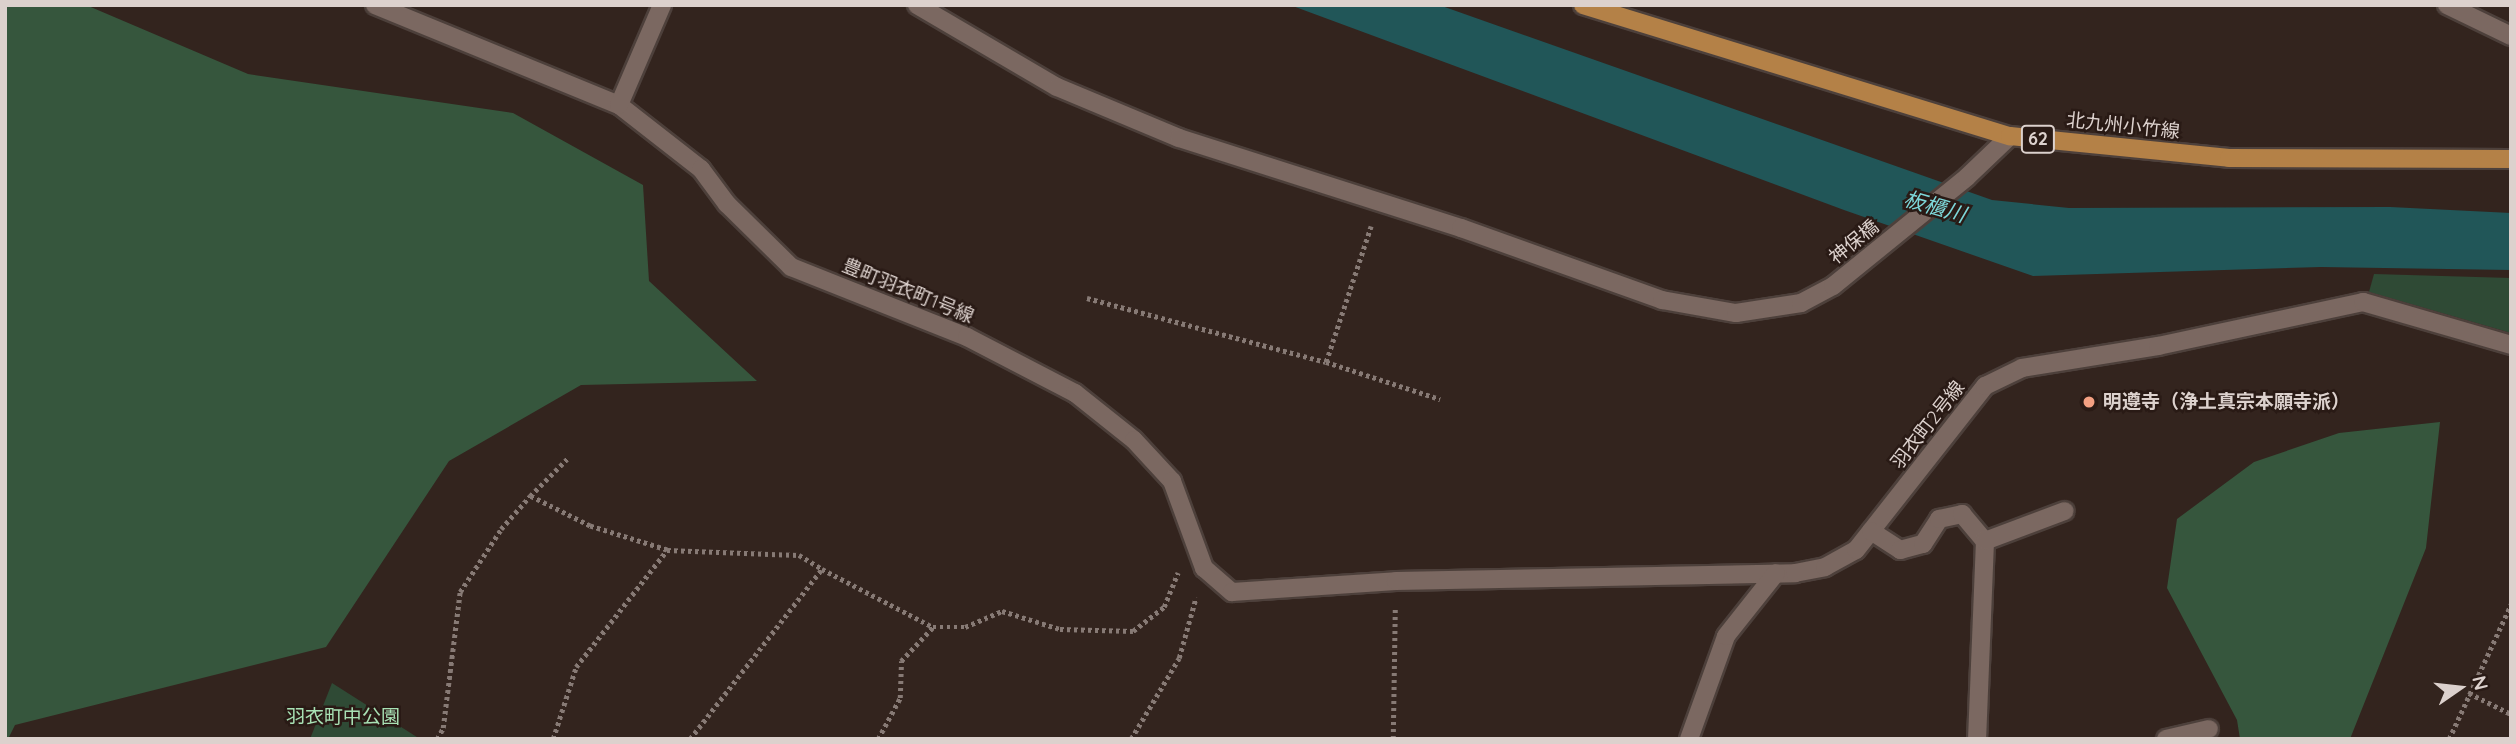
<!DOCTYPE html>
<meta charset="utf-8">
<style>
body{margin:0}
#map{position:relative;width:2516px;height:744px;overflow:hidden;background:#33241e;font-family:Quicksand,"Noto Sans JP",sans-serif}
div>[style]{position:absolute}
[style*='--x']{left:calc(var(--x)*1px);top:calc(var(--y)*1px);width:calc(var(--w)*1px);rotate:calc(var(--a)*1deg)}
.green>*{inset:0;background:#2f4a35}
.forest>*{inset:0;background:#36563d}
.water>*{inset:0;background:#215658}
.path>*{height:4.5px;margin-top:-2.25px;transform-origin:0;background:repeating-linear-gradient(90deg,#877a75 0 3.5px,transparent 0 7px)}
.roads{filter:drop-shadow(2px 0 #4d403b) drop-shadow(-2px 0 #4d403b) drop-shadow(0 2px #4d403b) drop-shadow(0 -2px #4d403b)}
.minor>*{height:18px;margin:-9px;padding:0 9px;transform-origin:9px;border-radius:9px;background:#7b6861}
.primary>*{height:18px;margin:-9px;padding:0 9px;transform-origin:9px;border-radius:9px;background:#b48147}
.dots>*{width:19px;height:19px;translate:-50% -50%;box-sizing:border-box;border:4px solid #291a15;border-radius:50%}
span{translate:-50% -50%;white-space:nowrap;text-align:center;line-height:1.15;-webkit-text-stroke:5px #291a15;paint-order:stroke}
.shield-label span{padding:2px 5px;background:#291a15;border:2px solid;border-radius:5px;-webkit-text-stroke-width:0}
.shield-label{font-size:18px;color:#dcd1cd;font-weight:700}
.street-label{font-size:19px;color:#dcd1cd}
.poi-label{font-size:19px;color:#dcd1cd;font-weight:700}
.left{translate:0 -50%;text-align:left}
.park-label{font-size:19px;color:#a8e1b4}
.water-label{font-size:21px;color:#7dd7d9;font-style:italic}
.frame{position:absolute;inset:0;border:7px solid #dcd1cd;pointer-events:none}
.north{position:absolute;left:2425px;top:653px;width:70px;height:70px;-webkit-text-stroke:5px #291a15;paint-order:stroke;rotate:76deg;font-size:19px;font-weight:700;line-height:28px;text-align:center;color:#dcd1cd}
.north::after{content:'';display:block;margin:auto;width:24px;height:32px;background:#dcd1cd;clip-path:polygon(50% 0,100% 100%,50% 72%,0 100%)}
</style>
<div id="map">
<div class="green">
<i style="clip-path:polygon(2374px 274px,2511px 278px,2511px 333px,2369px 292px)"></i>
<i style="clip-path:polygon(332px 683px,420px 739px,310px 739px)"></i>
</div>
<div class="forest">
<i style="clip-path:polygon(5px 5px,86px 5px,248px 74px,513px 113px,643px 185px,649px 281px,757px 381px,581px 385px,449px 461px,326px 647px,15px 725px,8px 739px,5px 739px)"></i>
<i style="clip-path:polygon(2440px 422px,2426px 548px,2350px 739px,2240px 739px,2237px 720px,2167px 588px,2177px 519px,2254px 462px,2339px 433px)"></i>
</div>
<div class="water">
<i style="clip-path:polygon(1290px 5px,1439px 5px,1992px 200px,2069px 208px,2390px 207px,2511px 213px,2511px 270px,2321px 267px,2033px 276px,1844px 210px)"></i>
</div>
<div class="path">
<i style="--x:1087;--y:298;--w:247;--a:15"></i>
<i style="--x:1326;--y:362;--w:120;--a:18"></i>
<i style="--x:1326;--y:362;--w:143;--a:-71.7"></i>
<i style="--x:667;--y:550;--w:132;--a:2.2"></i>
<i style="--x:799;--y:555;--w:27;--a:31"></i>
<i style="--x:2469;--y:693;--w:47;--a:26.6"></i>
<i style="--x:437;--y:739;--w:13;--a:-61"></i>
<i style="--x:443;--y:728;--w:137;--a:-82.9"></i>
<i style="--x:460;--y:592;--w:75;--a:-56.9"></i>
<i style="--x:501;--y:529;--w:44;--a:-48.7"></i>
<i style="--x:553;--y:739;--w:76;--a:-72.3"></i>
<i style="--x:576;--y:667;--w:148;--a:-52.1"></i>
<i style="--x:667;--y:550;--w:81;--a:-162.7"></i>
<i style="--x:590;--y:526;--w:67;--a:-153.4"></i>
<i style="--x:530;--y:496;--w:55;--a:-45"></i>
<i style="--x:690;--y:739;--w:215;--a:-52.2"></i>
<i style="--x:822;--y:569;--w:125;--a:27.6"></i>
<i style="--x:878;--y:739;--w:47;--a:-61.8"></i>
<i style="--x:900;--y:698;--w:37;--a:-88"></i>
<i style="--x:901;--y:661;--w:47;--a:-46.7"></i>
<i style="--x:933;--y:627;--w:32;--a:0"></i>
<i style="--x:965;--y:627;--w:40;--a:-23.4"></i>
<i style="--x:1002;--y:611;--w:61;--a:17.2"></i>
<i style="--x:1060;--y:629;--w:73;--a:1.6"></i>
<i style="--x:1133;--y:631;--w:39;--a:-38"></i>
<i style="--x:1164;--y:607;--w:37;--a:-68"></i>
<i style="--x:1131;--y:739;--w:94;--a:-59.3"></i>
<i style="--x:1179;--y:658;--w:63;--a:-74.4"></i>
<i style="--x:1393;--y:739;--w:133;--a:-89.1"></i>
<i style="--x:2449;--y:739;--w:149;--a:-65.3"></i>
</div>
<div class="roads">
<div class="minor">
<i style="--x:375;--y:5;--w:264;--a:22.3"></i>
<i style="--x:619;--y:105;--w:104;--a:38"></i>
<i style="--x:701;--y:169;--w:44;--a:53.4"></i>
<i style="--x:727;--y:204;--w:90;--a:44.5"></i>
<i style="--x:791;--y:267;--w:189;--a:21.7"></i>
<i style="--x:967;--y:337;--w:122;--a:27.4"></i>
<i style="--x:1075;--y:393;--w:75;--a:38.5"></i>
<i style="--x:1134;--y:440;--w:56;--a:47.2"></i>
<i style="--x:1172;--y:481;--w:93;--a:69.8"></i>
<i style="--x:1204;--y:568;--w:37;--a:41"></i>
<i style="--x:1232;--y:592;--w:164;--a:-3.8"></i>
<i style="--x:1396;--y:581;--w:399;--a:-1.1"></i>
<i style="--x:1795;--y:573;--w:31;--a:-11"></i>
<i style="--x:1825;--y:567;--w:35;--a:-29"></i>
<i style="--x:1856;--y:550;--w:209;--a:-51.8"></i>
<i style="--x:1985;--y:386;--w:41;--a:-25.9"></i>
<i style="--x:2022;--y:368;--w:138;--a:-9.2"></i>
<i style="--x:2158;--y:346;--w:210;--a:-12.1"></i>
<i style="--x:2363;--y:302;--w:154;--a:16.2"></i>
<i style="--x:917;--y:5;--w:162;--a:30.4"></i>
<i style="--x:1057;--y:87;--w:132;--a:22.7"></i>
<i style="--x:1179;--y:138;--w:296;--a:17.7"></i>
<i style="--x:1461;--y:228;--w:214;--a:19.7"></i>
<i style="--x:1662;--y:300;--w:75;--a:10"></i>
<i style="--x:1736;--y:313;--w:66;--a:-8.7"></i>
<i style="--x:1801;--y:303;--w:36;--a:-28"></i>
<i style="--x:1833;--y:286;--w:173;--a:-39.1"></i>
<i style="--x:1967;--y:177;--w:59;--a:-43.6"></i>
<i style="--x:2447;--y:5;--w:71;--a:25.8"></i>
<i style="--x:619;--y:105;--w:109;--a:-66.7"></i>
<i style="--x:1871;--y:531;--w:35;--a:33"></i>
<i style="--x:1900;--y:550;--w:24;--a:-15"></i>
<i style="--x:1923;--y:544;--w:30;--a:-57"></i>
<i style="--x:1939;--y:519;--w:24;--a:-12"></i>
<i style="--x:1962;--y:514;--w:35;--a:50"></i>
<i style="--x:1985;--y:541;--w:198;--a:92.3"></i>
<i style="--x:1985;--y:541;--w:85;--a:-20.6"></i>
<i style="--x:1689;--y:739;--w:109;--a:-70.2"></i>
<i style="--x:1726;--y:636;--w:80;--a:-51.6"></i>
<i style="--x:2166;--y:739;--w:44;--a:-13.1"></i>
</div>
<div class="primary">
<i style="--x:1583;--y:5;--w:447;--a:17.1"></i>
<i style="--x:2010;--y:136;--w:220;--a:5.7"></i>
<i style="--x:2229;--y:158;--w:282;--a:0.2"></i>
</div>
</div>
<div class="dots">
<i style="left:2089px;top:402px;background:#f3a082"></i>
</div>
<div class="shield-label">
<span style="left:2038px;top:139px">62</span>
</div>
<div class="street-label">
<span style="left:2123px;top:126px;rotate:6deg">北九州小竹線</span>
<span style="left:1854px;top:242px;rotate:-39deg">神保橋</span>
<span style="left:908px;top:291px;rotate:22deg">豊町羽衣町1号線</span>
<span style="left:1928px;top:425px;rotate:-52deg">羽衣町2号線</span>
</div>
<div class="poi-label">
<span class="left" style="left:2103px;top:402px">明遵寺（浄土真宗本願寺派）</span>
</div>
<div class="park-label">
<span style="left:343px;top:717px">羽衣町中公園</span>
</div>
<div class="water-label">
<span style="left:1935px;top:206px;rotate:16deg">板櫃川</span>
</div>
<div class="frame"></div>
<div class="north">N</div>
</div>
